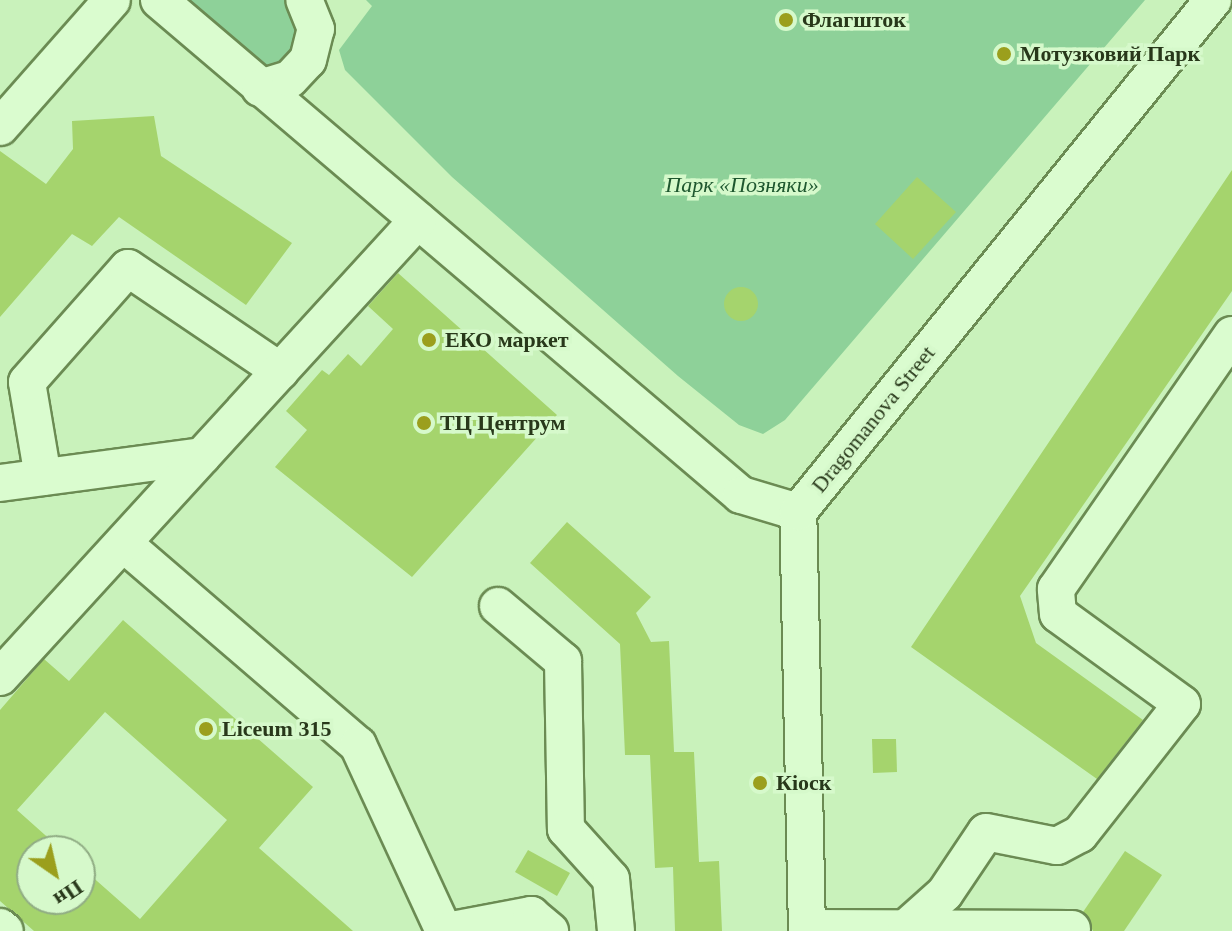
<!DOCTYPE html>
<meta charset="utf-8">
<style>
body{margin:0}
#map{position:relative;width:1232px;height:931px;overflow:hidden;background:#c9f2bb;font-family:"Times New Roman",serif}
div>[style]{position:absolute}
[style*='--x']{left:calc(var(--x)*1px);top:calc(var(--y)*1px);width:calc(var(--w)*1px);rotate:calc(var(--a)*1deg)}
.green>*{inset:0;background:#8ed199}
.building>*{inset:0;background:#a5d46d}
.round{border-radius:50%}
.roads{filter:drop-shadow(2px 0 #6b8b53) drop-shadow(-2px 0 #6b8b53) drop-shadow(0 2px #6b8b53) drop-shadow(0 -2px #6b8b53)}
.minor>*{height:36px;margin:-18px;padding:0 18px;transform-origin:18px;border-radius:18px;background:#dafccf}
.dots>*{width:22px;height:22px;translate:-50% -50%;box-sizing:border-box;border:4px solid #d6f9cb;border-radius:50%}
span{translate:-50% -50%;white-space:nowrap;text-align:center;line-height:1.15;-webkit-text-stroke:7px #d6f9cb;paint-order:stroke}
.poi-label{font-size:22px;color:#28381a;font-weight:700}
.left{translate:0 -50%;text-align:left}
.park-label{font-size:22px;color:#1e572f;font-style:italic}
.street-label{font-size:22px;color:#28381a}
.north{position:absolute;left:16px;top:835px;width:80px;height:80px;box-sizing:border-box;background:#d6f9cb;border:2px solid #90ac84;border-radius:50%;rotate:146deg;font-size:22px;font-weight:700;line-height:32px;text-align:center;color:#28381a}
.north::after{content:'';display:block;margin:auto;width:28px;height:36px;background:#9b9f1d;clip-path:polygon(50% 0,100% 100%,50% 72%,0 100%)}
</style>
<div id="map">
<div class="green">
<i style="clip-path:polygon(173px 0,284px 0,301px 24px,297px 61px,265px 75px)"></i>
<i style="clip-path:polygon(366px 0,1145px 0,785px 420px,763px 434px,739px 425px,678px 376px,452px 177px,345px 70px,339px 50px,372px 6px)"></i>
</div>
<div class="building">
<i style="clip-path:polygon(154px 116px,161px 156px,292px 243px,246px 305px,119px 217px,92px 246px,72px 234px,0 317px,0 151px,46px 184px,73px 149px,72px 121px)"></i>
<i style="clip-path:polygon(1232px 170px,1232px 291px,1020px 596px,1036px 643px,1143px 720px,1097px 779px,911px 647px)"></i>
<i style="clip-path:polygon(917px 177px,956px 212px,913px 259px,875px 224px)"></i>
<i style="clip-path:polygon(398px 273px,557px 415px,412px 577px,275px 467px,307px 430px,286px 411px,322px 370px,329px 375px,348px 354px,361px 366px,393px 329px,368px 306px)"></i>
<i class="round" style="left:724px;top:287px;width:34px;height:34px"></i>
<i style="clip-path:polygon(567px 522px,651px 597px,636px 613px,651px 642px,669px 641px,674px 752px,694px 752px,699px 862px,719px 861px,722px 931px,675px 931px,673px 867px,655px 868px,650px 755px,625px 755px,620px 644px,530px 563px)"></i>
<i style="clip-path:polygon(evenodd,123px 620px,313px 787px,259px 848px,353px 931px,34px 931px,0 901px,0 710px,44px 659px,69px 681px,123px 620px,105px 712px,227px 820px,140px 919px,80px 866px,80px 899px,32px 899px,32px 851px,63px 851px,17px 810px,105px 712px)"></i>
<i style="clip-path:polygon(872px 739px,896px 739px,897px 772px,873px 773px)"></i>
<i style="clip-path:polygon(528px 850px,570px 873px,557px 896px,515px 872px)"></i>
<i style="clip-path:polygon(1125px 851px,1162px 875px,1124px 931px,1093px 931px,1083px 912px)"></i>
</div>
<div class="roads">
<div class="minor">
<i style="--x:159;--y:0;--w:764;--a:40.38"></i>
<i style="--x:741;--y:495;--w:59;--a:16.6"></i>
<i style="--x:260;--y:88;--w:31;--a:-17"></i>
<i style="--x:290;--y:79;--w:26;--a:-47"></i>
<i style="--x:308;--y:60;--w:32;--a:-76"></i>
<i style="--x:316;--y:29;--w:31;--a:-112"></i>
<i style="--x:0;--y:127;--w:169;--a:-48.6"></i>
<i style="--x:43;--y:477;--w:96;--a:-99.6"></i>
<i style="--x:27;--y:382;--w:152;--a:-48.5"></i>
<i style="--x:128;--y:268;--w:184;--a:34.1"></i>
<i style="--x:0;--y:483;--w:204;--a:-7.6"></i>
<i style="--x:123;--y:543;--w:310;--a:40.7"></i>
<i style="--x:358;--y:745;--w:205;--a:65.2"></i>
<i style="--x:498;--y:606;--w:85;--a:40.2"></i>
<i style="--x:563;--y:661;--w:168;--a:89"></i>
<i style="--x:566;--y:829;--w:67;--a:48"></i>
<i style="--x:611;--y:879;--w:52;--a:84.5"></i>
<i style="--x:0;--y:677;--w:619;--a:-47.55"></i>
<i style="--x:0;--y:927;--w:6;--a:39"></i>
<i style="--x:807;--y:928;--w:265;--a:0.2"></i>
<i style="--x:906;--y:928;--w:52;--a:-41.9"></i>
<i style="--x:945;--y:893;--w:73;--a:-56.1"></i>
<i style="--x:986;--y:832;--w:72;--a:11.2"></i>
<i style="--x:1057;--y:846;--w:26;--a:-28"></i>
<i style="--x:1080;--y:834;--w:165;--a:-51.9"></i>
<i style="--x:1182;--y:704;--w:153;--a:-144"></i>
<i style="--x:1058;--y:614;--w:25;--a:-95"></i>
<i style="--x:1056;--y:589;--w:309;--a:-55.3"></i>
<i style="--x:447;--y:931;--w:86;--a:-10.8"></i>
<i style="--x:531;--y:915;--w:25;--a:40"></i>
<i style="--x:807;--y:931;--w:419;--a:-91.2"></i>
<i style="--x:798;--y:512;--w:659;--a:-50.97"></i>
</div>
</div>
<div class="dots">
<i style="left:786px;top:20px;background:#9b9f1d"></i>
<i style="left:1004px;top:54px;background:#9b9f1d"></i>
<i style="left:429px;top:340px;background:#9b9f1d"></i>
<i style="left:424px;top:423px;background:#9b9f1d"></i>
<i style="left:206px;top:729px;background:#9b9f1d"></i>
<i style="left:760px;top:783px;background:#9b9f1d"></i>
</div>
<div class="poi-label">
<span class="left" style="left:802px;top:20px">Флагшток</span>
<span class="left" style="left:1020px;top:54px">Мотузковий Парк</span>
<span class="left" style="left:445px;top:340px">ЕКО маркет</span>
<span class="left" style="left:440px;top:423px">ТЦ Центрум</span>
<span class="left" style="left:222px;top:729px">Liceum 315</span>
<span class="left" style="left:776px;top:783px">Кіоск</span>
</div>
<div class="park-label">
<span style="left:742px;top:185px">Парк «Позняки»</span>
</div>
<div class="street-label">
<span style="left:873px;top:419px;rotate:-51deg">Dragomanova Street</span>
</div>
<div class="north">Пн</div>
</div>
